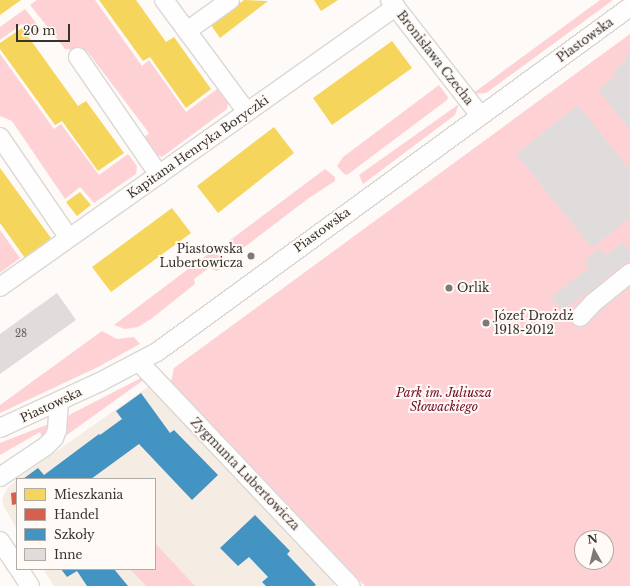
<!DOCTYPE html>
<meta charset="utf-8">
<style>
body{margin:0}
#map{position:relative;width:630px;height:586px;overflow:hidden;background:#fdfaf8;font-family:"Libre Baskerville",serif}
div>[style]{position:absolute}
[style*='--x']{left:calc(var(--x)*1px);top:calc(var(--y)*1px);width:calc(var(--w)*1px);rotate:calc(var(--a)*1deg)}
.built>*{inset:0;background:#f5ece4}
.green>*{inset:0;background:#fed2d5}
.homes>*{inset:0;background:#f6d55c}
.shops>*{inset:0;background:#d6604d}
.schools>*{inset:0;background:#4393c3}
.building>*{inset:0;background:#e0dcdb}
.roads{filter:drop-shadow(1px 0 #dad7d4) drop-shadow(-1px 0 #dad7d4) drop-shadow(0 1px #dad7d4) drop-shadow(0 -1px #dad7d4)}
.minor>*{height:18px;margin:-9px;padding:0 9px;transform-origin:9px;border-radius:9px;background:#fffefe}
.dots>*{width:11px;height:11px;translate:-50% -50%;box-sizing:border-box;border:2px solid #fffaf6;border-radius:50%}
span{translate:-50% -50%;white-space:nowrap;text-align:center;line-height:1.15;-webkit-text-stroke:4px #fffaf6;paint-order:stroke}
.number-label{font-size:10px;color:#615e5b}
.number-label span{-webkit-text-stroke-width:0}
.street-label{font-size:12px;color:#373430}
.poi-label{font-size:12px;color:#373430}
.right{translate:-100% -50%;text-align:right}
.left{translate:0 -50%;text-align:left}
.park-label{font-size:12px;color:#730b27;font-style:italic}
.legend{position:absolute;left:16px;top:478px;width:140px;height:92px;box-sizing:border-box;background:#fffaf6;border:1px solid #afaba7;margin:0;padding:5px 7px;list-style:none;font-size:12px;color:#373430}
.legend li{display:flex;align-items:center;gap:8px;height:20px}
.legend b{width:20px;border:1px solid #afaba7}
.north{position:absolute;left:574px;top:530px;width:40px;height:40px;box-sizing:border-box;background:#fffaf6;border:1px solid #afaba7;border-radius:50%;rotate:352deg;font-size:11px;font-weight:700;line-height:16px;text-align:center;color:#373430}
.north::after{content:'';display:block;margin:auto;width:14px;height:18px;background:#7c7976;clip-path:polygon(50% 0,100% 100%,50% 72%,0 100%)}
.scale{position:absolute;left:16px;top:24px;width:54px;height:18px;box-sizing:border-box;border:2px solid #373430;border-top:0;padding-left:5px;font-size:12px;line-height:14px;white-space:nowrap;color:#373430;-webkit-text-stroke:3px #fffaf6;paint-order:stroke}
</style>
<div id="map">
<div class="built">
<i style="clip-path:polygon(152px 384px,336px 583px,333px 586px,54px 586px,43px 569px,155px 569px,155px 479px,17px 479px,17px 529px,4px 507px,2px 499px,7px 489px,17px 479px)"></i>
</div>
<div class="green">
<i style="clip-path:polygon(37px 0,95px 0,142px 66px,149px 60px,186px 112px,217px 89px,228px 103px,227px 109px,162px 157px,155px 154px,143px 139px,149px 133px,87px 51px,65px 49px,30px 5px)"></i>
<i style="clip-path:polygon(600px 0,613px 0,486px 93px,472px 94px)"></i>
<i style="clip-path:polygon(25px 9px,41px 29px,32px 37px,22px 24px,0 40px,0 27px)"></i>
<i style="clip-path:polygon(evenodd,630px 34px,630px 586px,365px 586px,171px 382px,174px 368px,630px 34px,582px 538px,606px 538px,606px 562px,582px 562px,582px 538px)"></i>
<i style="clip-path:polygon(0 54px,54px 129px,61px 124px,99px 175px,128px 154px,137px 166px,136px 174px,94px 203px,80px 187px,65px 199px,12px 121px,0 116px)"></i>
<i style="clip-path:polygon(439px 85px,448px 97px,447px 100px,347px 175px,344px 174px,337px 166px,343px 157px)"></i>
<i style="clip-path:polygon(459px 104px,455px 115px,363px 184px,359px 175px)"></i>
<i style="clip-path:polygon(325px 169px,335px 177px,335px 181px,309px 198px,238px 252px,234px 251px,229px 241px)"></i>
<i style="clip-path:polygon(0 230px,20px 258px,0 273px)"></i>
<i style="clip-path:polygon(216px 248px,224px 258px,225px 264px,223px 267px,217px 271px,209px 268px,194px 279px,195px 284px,151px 319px,138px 327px,125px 329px,114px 325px)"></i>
<i style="clip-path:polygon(102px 331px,117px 339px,134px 337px,140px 344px,98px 367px,0 413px,0 405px)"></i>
<i style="clip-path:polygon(141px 378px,145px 379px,57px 442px,66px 418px,69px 415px)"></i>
<i style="clip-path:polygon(46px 425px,51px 425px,44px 444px,40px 432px,0 455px,0 443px)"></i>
<i style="clip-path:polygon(156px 544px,195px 586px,146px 586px,130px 569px,155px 569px)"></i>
</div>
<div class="homes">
<i style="clip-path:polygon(0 0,21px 0,0 15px)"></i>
<i style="clip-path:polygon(99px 0,136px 0,166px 42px,174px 37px,211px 89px,186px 108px,150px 57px,143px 61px)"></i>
<i style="clip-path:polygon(244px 0,268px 1px,220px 38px,211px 25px)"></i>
<i style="clip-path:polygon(314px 0,338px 0,321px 11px)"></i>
<i style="clip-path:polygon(22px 28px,78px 106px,86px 101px,124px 153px,98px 171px,62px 121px,55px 125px,0 49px,0 43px)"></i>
<i style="clip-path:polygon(392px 41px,412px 68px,332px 125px,313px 98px)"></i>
<i style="clip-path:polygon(274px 127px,294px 153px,218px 213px,197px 186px)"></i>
<i style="clip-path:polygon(0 168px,51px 238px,25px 258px,0 223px)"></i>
<i style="clip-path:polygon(80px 192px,91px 205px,77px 216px,66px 202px)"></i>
<i style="clip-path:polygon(172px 208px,191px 233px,111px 292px,92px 267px)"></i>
</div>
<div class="shops">
<i style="clip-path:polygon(17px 492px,17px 504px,12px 505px,11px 493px)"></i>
</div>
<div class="schools">
<i style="clip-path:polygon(141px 393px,170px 433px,174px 430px,218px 475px,192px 500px,139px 444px,91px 479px,23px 479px,38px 468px,44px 475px,99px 434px,100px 435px,122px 419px,116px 411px)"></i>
<i style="clip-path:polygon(255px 515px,290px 551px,287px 554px,316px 585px,314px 586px,266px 586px,262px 582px,268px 577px,249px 557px,238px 566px,220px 548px)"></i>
<i style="clip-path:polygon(61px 569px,114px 569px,128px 586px,87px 586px,77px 571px,67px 577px)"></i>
</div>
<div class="building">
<i style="clip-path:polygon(630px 52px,630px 130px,598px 90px,616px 75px,613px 71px,628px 59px,625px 56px)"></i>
<i style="clip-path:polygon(578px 105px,630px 170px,630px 218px,592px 248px,516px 154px)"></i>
<i style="clip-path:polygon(623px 242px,630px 252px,630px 259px,601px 281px,603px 284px,590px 295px,588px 292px,562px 311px,551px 297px,589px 268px,584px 261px,600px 248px,606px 255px)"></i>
<i style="clip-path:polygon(57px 293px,76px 320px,0 374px,0 334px)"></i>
</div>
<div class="roads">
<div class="minor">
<i style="--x:164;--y:0;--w:139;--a:53.5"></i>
<i style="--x:390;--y:0;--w:146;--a:52"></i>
<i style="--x:187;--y:31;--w:53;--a:-35.8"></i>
<i style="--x:78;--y:57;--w:143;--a:55.5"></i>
<i style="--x:0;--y:137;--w:122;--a:55.7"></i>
<i style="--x:0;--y:287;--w:485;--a:-35.3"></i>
<i style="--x:580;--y:317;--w:19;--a:-47"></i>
<i style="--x:593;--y:303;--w:48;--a:-39"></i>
<i style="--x:139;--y:362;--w:308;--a:46.6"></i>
<i style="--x:0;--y:428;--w:110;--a:-24.7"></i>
<i style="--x:100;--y:382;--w:64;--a:-27.8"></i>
<i style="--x:157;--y:352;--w:585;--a:-36.11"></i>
<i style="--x:0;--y:477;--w:55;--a:-34"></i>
<i style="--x:46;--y:446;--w:11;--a:-45"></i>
<i style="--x:54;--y:438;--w:9;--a:-69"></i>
<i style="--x:57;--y:430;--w:28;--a:-86"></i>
<i style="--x:0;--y:541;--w:30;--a:56"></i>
<i style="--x:19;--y:569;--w:20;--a:57"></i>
</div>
</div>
<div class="dots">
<i style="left:251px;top:256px;background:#7c7976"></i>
<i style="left:449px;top:288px;background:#7c7976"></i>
<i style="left:486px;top:323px;background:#7c7976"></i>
</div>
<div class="number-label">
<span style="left:21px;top:334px">28</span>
</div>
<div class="street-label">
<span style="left:585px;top:40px;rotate:-36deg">Piastowska</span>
<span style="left:435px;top:58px;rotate:52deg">Bronisława Czecha</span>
<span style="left:198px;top:147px;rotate:-35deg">Kapitana Henryka Boryczki</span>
<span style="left:322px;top:230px;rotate:-36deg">Piastowska</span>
<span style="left:51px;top:405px;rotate:-25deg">Piastowska</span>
<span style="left:245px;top:474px;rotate:46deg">Zygmunta Lubertowicza</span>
</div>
<div class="poi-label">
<span class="right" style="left:243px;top:256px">Piastowska<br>Lubertowicza</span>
<span class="left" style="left:457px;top:288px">Orlik</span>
<span class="left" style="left:494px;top:323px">Józef Drożdż<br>1918-2012</span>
</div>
<div class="park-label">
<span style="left:444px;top:400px">Park im. Juliusza<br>Słowackiego</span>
</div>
<ul class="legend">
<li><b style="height:11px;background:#f6d55c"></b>Mieszkania</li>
<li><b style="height:11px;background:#d6604d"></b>Handel</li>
<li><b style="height:11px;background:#4393c3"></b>Szkoły</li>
<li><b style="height:11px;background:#e0dcdb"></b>Inne</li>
</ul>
<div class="north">N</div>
<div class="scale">20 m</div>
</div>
